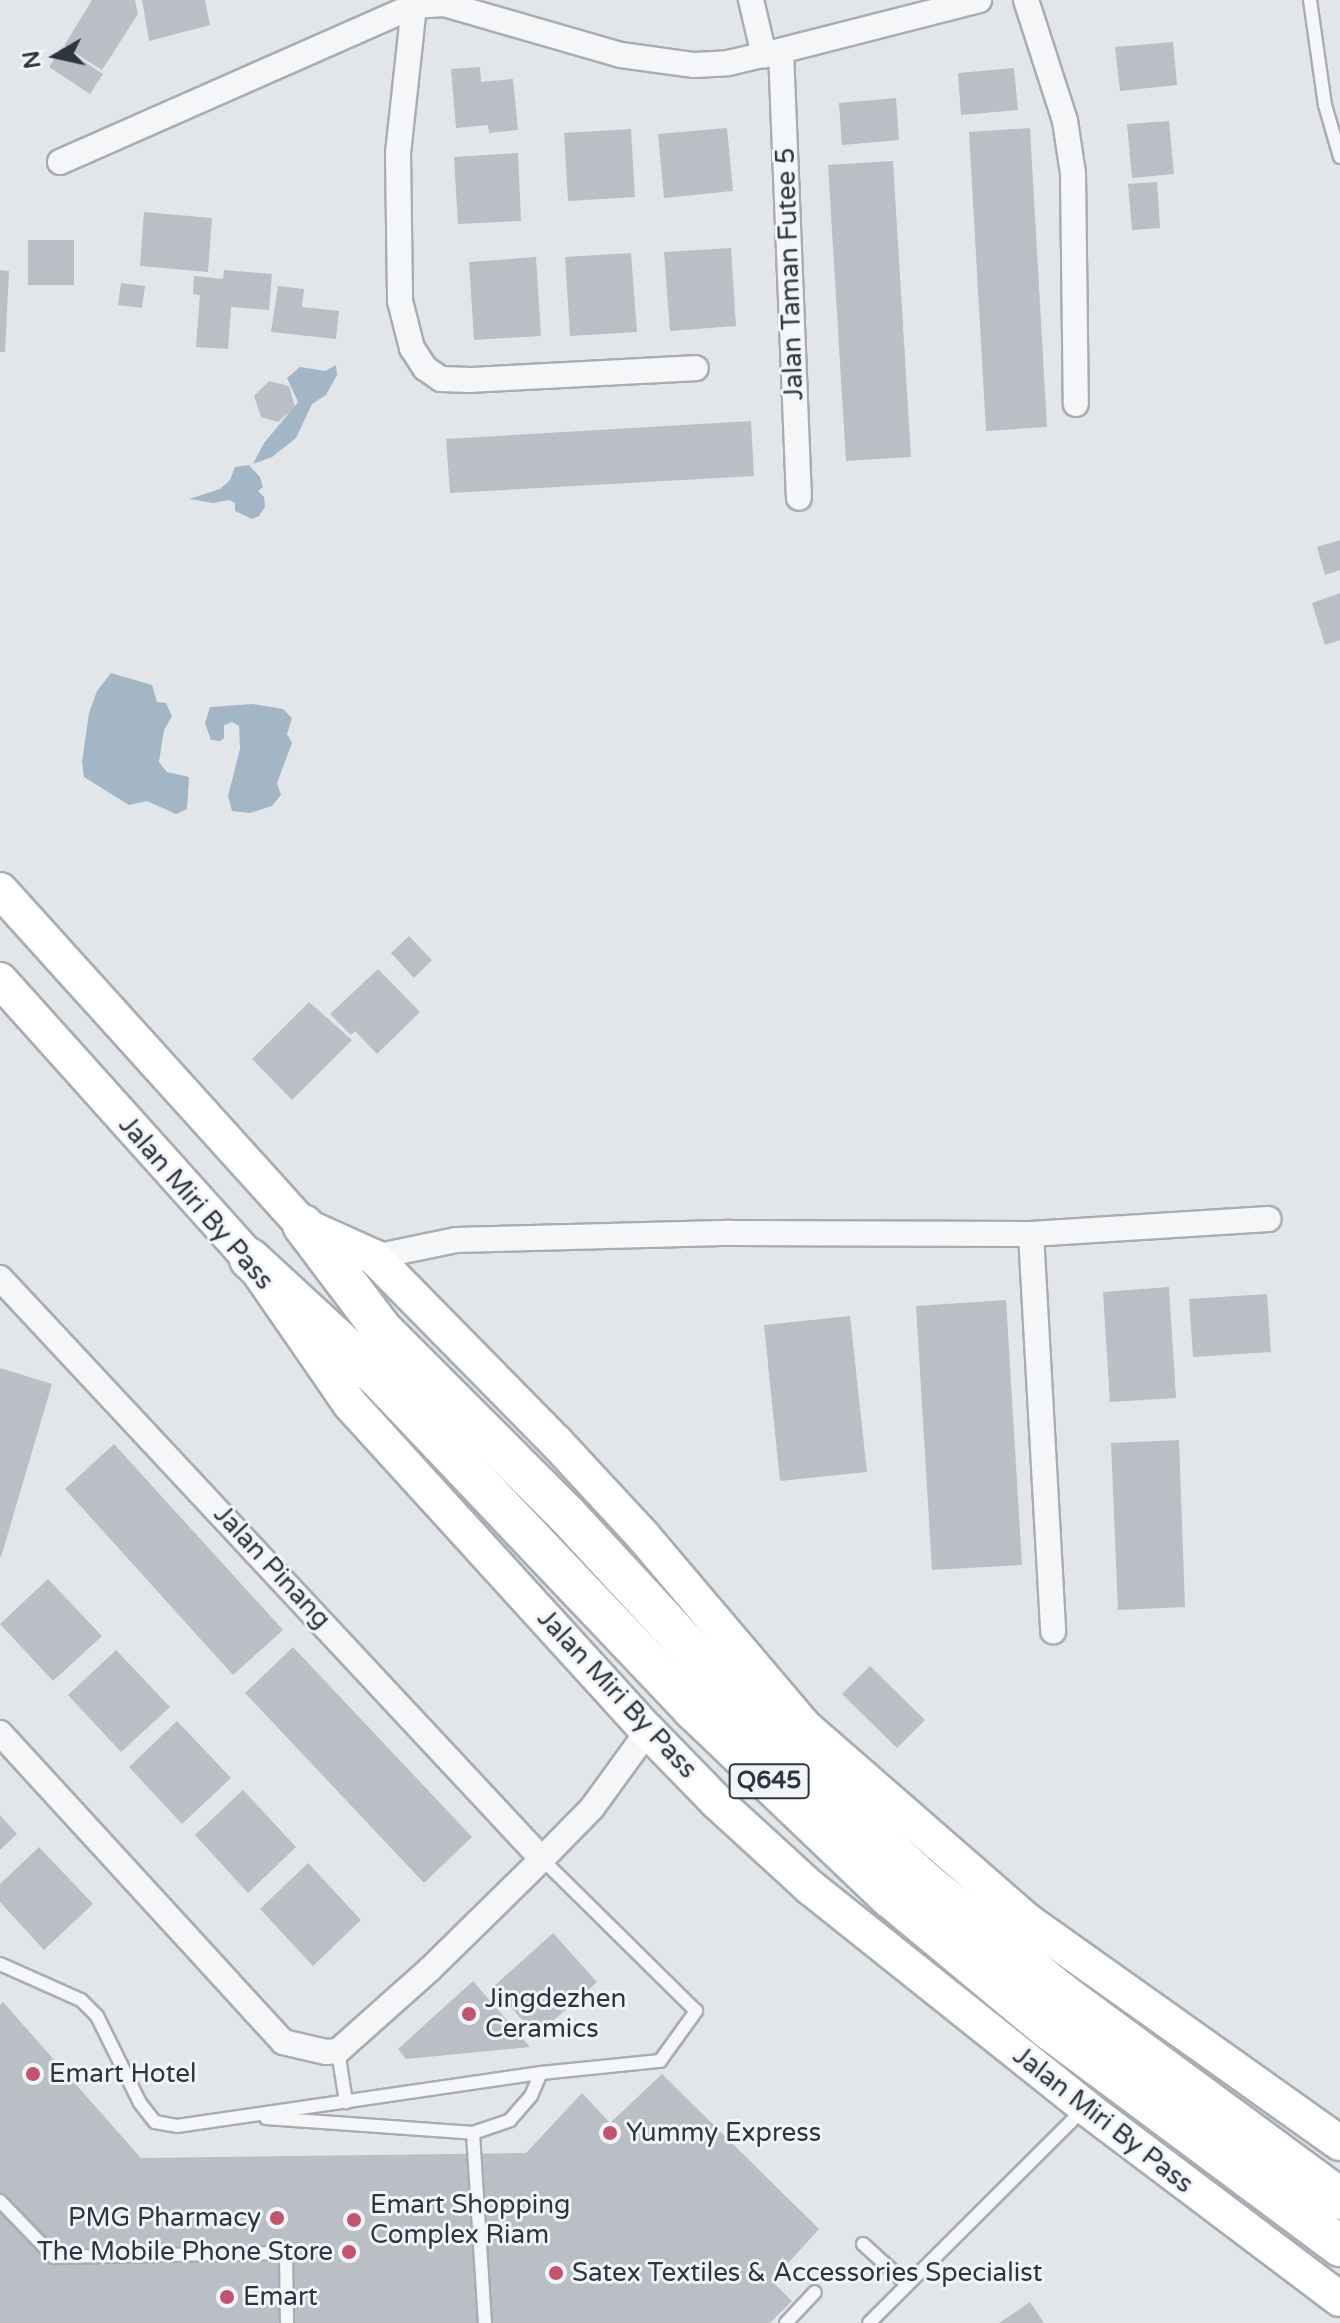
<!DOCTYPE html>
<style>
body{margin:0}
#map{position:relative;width:1340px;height:2323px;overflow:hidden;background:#e3e6e9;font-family:"Varela Round",sans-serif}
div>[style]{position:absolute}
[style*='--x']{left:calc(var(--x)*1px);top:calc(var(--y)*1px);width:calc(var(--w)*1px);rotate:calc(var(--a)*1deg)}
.water>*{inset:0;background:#a2b6c6}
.building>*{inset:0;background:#babfc6}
.roads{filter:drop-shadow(2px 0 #a8adb3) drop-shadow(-2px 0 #a8adb3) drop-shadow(0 2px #a8adb3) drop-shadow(0 -2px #a8adb3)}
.service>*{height:12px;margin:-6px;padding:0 6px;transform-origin:6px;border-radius:6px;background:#f5f6f8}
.minor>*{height:24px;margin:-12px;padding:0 12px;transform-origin:12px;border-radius:12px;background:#f5f6f8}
.secondary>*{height:34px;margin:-17px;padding:0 17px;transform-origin:17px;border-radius:17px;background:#fff}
.trunk>*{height:40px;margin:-20px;padding:0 20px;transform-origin:20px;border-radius:20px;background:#fff}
.dots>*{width:22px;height:22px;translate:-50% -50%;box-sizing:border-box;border:4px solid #f2f4f7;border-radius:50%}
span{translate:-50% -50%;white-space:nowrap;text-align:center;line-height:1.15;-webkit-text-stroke:6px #f2f4f7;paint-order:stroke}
.shield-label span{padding:2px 6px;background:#f2f4f7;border:2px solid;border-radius:6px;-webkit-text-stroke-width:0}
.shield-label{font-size:24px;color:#2c3540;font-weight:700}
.street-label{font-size:26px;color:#2c3540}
.poi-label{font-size:26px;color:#2c3540}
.left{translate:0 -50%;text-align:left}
.right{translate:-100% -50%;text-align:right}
.north{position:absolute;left:16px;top:16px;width:80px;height:80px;-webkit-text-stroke:6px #f2f4f7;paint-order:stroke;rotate:261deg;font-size:22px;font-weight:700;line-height:32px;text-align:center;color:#2c3540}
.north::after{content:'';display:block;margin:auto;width:28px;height:36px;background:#2c3540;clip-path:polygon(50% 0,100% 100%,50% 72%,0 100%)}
</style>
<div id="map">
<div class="water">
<i style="clip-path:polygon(336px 365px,337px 375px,326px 395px,312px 404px,296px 438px,272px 457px,253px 464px,264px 443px,298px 402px,287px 378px,300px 367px,325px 371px)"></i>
<i style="clip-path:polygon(249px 465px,260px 477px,263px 487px,258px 491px,264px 497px,265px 507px,259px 516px,252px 519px,235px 511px,235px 503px,229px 500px,213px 503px,189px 499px,220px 489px,230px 480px,235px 467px)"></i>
<i style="clip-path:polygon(111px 673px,152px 685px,157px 702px,166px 703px,172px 716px,164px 730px,159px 762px,167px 772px,189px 777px,187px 809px,176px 814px,147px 801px,129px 805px,84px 777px,82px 762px,89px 713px,97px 691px)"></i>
<i style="clip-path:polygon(253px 704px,283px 709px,292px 718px,287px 734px,292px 743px,277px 783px,281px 795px,272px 806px,250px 813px,232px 811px,228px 796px,240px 749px,239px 726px,232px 722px,224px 725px,224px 738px,220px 741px,211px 740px,205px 723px,210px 707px)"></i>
</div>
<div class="building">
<i style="clip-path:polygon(92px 0,135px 0,138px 14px,102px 70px,64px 46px)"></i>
<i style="clip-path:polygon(142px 0,205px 0,210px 25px,149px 41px)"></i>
<i style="clip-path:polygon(1173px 42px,1177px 85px,1120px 91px,1115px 47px)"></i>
<i style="clip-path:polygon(62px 47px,103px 74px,90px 94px,49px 67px)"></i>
<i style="clip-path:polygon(480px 67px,481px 82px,513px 79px,518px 130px,489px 133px,488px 125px,456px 128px,451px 69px)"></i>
<i style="clip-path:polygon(1014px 68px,1018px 110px,961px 115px,958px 73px)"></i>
<i style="clip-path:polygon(896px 98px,899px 140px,842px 145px,839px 103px)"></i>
<i style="clip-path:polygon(1169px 121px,1174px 174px,1132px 178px,1127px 124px)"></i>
<i style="clip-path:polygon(727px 128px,733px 191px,664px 198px,658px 134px)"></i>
<i style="clip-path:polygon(1030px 128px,1047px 427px,986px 431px,969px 132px)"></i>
<i style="clip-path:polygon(631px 129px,635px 197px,568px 201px,564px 133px)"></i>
<i style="clip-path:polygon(518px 153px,521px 221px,458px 224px,454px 157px)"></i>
<i style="clip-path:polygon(893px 161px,911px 457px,846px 461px,828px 165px)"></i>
<i style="clip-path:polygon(1157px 182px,1160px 228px,1132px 230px,1128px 184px)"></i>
<i style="clip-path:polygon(144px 212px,212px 218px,208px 272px,140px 266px)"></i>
<i style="clip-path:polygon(28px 240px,74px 240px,74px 285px,28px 285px)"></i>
<i style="clip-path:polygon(731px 248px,736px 326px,670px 331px,664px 252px)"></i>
<i style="clip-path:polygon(631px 253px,637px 332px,570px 336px,565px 257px)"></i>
<i style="clip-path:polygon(536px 257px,541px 336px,474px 340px,469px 262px)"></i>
<i style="clip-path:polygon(0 270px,9px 271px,5px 352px,0 352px)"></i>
<i style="clip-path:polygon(224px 270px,272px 274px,269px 310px,231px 307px,228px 349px,196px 347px,200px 295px,193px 294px,194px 276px,223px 279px)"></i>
<i style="clip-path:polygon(121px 283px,145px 286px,142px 308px,118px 305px)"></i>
<i style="clip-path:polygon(278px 286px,304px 289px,302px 307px,339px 311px,336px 339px,271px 332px)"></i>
<i style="clip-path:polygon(269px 381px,289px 386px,295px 407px,278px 422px,261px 417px,254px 396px)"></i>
<i style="clip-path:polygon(751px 421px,754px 476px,450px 493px,446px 439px)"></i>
<i style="clip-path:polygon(1340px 540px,1340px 570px,1325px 575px,1317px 547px)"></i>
<i style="clip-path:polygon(1340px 593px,1340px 640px,1325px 645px,1312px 603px)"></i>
<i style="clip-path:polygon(409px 936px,432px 960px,414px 978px,391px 953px)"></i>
<i style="clip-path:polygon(378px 969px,420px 1012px,377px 1054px,355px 1031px,351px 1035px,330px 1014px)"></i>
<i style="clip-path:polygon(309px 1002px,352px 1040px,292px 1100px,252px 1059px)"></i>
<i style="clip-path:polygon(1169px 1287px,1176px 1398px,1110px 1402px,1103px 1292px)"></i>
<i style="clip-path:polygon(1267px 1294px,1271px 1352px,1193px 1357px,1189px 1299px)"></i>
<i style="clip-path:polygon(1006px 1300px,1022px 1565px,932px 1570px,916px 1306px)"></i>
<i style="clip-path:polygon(850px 1316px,867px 1472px,780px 1481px,764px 1325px)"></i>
<i style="clip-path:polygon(0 1368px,52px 1384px,1px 1557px,0 1557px)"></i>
<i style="clip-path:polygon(1179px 1440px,1185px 1607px,1118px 1610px,1111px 1443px)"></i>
<i style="clip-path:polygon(114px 1444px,283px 1630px,233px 1675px,65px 1489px)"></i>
<i style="clip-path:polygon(48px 1579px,102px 1636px,53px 1681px,0 1624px)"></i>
<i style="clip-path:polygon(293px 1647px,472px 1837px,424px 1883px,245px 1693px)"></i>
<i style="clip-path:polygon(116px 1650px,170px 1707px,121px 1752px,68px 1695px)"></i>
<i style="clip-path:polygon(870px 1666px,925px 1720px,897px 1748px,842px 1694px)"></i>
<i style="clip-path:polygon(177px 1721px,231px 1778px,182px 1824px,129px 1767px)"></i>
<i style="clip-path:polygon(243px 1790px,296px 1847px,248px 1893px,195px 1835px)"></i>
<i style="clip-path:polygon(0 1815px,17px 1834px,0 1850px)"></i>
<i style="clip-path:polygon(39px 1847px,93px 1904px,44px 1950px,0 1902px,0 1884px)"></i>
<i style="clip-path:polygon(308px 1863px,361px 1920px,313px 1966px,260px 1909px)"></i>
<i style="clip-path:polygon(553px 1933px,597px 1982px,536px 2036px,493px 1987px)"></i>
<i style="clip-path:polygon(473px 1981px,530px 2047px,406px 2059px,398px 2049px)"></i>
<i style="clip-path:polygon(3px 2002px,141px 2158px,526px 2153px,582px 2093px,610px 2123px,662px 2074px,819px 2229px,772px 2281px,792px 2301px,770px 2323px,0 2323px,0 2005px)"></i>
<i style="clip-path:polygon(1030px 2302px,1044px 2323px,999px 2323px)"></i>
</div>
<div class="roads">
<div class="service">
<i style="--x:1310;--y:0;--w:106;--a:81.9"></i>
<i style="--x:1325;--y:105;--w:54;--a:73.9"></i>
<i style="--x:0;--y:1964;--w:89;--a:24"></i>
<i style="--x:81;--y:2000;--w:23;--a:45"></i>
<i style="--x:97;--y:2016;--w:97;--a:63.7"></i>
<i style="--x:140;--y:2103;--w:24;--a:52"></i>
<i style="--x:155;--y:2122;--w:22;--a:10"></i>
<i style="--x:177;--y:2126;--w:368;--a:-8.3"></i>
<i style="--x:541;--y:2073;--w:120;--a:-5.8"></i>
<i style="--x:660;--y:2061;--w:62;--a:-54.2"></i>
<i style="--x:696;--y:2011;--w:216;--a:-135.4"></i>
<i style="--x:338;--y:2051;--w:52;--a:81.1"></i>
<i style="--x:266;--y:2118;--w:208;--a:4.1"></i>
<i style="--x:473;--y:2133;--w:39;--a:-19"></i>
<i style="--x:510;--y:2120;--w:32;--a:-49"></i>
<i style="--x:531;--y:2096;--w:25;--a:-67"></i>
<i style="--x:473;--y:2133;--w:190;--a:86.4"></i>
<i style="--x:0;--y:2201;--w:78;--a:46"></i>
<i style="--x:54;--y:2257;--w:232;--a:-1"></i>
<i style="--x:286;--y:2253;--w:70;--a:89.2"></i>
<i style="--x:863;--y:2244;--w:59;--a:42.3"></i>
<i style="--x:786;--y:2323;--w:42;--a:-46.9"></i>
<i style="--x:869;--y:2323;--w:302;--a:-44.9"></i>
</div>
<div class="minor">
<i style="--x:751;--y:0;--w:57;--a:76.7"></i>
<i style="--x:1026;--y:0;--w:127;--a:72.1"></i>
<i style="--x:1065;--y:121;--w:53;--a:81.3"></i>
<i style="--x:1073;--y:173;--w:231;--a:89.3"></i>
<i style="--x:414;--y:6;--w:148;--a:96.2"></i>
<i style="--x:398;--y:153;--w:148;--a:89.2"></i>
<i style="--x:400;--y:301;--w:49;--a:75.7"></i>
<i style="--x:412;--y:348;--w:24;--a:57"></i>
<i style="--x:425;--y:368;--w:19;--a:35"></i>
<i style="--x:441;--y:379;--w:29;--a:2"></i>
<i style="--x:470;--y:380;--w:226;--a:-3"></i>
<i style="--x:781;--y:51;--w:447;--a:87.7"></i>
<i style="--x:60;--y:162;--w:387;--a:-23.8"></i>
<i style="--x:414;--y:6;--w:30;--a:-4"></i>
<i style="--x:444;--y:4;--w:184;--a:16.1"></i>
<i style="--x:621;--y:55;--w:74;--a:7.8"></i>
<i style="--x:694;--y:65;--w:34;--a:-3"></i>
<i style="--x:728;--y:63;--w:37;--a:-13"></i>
<i style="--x:764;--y:55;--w:222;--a:-14.3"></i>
<i style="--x:1031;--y:1234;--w:398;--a:86.8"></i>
<i style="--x:374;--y:1257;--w:84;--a:-11.7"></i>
<i style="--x:456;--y:1240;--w:275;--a:-1.5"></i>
<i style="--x:731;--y:1233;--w:300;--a:0.2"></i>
<i style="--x:1031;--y:1234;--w:238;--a:-3.6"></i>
<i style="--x:0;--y:1278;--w:795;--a:46.99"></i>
<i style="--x:0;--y:1733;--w:419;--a:47.5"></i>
<i style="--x:283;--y:2042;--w:44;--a:13.1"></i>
<i style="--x:326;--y:2052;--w:12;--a:-5"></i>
<i style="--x:338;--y:2051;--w:123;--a:-41.7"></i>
<i style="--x:430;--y:1969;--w:157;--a:-44.5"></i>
<i style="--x:542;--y:1859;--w:71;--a:-45.6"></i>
<i style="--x:592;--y:1808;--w:95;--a:-54"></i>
</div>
<div class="secondary">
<i style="--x:0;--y:890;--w:452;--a:47.9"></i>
<i style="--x:303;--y:1225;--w:78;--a:24.3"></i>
<i style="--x:374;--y:1257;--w:260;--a:45.5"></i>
<i style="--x:556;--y:1442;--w:128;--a:47.2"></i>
<i style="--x:643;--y:1536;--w:250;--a:49.7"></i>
<i style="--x:805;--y:1727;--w:293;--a:41.1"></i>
<i style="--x:1026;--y:1920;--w:385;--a:35.4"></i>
<i style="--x:0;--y:980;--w:375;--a:48.1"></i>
<i style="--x:250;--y:1259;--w:176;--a:55.4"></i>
<i style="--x:350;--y:1404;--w:442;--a:47.7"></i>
<i style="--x:648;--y:1731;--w:99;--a:45.8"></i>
<i style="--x:717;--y:1802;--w:127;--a:42.5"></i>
<i style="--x:811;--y:1888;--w:351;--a:38.6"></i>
<i style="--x:1085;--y:2107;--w:319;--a:37"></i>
</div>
<div class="trunk">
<i style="--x:303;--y:1225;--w:133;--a:53"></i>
<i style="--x:383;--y:1331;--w:260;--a:45"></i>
<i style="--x:567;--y:1515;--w:333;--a:47.3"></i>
<i style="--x:793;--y:1760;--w:183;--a:42.8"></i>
<i style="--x:927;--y:1884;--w:173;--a:39.1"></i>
<i style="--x:1061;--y:1993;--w:347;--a:36.4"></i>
<i style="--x:250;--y:1259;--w:173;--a:42.7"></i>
<i style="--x:377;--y:1376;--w:459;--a:46.5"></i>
<i style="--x:693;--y:1709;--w:272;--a:43.7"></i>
<i style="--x:890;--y:1897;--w:207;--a:39.7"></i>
<i style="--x:1049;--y:2029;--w:363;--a:36.7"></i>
</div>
</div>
<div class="dots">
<i style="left:469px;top:2014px;background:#c1556d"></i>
<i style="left:33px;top:2074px;background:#c1556d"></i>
<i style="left:610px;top:2133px;background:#c1556d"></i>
<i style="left:277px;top:2218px;background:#c1556d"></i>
<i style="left:354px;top:2220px;background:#c1556d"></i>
<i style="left:349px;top:2252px;background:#c1556d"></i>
<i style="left:556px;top:2273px;background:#c1556d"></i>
<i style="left:227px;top:2297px;background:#c1556d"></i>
</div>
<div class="shield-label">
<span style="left:769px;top:1781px">Q645</span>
</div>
<div class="street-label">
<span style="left:790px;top:274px;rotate:-92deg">Jalan Taman Futee 5</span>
<span style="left:196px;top:1203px;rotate:49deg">Jalan Miri By Pass</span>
<span style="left:272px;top:1567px;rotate:47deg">Jalan Pinang</span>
<span style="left:617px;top:1694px;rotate:47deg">Jalan Miri By Pass</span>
<span style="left:1103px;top:2120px;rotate:38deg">Jalan Miri By Pass</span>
</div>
<div class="poi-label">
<span class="left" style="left:485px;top:2014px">Jingdezhen<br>Ceramics</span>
<span class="left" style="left:49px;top:2074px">Emart Hotel</span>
<span class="left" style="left:626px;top:2133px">Yummy Express</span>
<span class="left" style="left:370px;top:2220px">Emart Shopping<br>Complex Riam</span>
<span class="right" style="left:261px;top:2218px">PMG Pharmacy</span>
<span class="right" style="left:333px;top:2252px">The Mobile Phone Store</span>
<span class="left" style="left:572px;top:2273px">Satex Textiles &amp; Accessories Specialist</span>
<span class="left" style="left:243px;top:2297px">Emart</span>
</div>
<div class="north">N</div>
</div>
